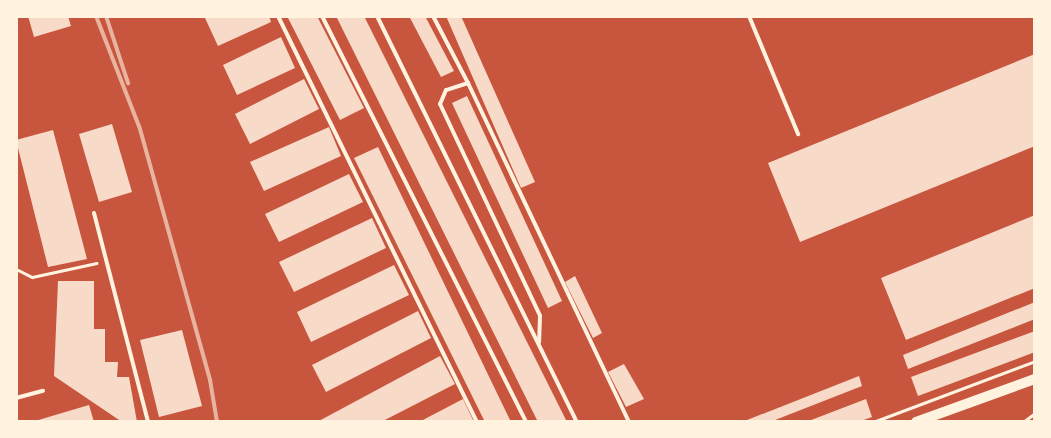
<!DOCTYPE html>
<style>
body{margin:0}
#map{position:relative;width:1051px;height:438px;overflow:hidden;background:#c8553d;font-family:Rubik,sans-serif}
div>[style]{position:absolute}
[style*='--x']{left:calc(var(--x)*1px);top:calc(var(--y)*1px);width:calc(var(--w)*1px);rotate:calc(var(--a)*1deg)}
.building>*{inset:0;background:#f7dbc8}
.path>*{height:3px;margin:-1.5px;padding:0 1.5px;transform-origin:1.5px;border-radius:1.5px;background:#fff3e0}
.service>*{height:4px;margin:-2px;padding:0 2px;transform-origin:2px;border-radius:2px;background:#fff3e0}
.secondary>*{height:10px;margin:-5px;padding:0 5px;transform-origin:5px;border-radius:5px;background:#fff3e0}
.rail>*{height:4px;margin:-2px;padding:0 2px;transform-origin:2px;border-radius:2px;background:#e9b49f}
span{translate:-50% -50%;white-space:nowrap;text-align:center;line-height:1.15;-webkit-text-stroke:4.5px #fff3e0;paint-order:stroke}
.frame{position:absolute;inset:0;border:18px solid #fff3e0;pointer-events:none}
</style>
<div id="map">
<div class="building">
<i style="clip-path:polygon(28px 16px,68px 16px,71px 26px,34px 37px)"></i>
<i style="clip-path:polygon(210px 16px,269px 16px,271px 22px,218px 46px,205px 18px)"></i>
<i style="clip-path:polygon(287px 16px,317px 16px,364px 108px,340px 120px)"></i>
<i style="clip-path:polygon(336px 16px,364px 16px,567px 422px,538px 422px)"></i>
<i style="clip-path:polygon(409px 16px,425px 16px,454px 71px,441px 77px)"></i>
<i style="clip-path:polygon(446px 16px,461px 16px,535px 182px,521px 188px)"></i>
<i style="clip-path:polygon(281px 37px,295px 68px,237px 95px,223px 65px)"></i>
<i style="clip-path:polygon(1035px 54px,1035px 146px,800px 242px,768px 163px)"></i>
<i style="clip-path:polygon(304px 79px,319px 109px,250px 144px,235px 114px)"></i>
<i style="clip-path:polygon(467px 96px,562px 301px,548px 308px,452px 103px)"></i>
<i style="clip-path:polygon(112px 124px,132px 192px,99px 202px,79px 134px)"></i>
<i style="clip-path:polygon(329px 127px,341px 156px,264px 191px,250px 162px)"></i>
<i style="clip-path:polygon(53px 130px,87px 259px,48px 267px,16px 140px)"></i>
<i style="clip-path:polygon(378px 147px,511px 422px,485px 422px,354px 158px)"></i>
<i style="clip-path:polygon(349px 174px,363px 202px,279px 242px,265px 214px)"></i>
<i style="clip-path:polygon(1035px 215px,1035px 288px,906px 340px,881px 278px)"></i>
<i style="clip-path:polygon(372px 218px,386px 248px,294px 292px,279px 262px)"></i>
<i style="clip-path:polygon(394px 265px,409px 295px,311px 342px,297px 312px)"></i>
<i style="clip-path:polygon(575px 276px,602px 333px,593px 338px,565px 282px)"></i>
<i style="clip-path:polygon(58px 281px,94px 281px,94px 329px,105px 329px,105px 362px,118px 362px,117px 377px,129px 377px,137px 422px,122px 422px,54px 376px)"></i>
<i style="clip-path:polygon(1035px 302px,1035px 319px,908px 369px,903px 355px)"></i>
<i style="clip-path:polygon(418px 311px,431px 338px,326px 392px,312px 365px)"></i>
<i style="clip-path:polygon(182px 330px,202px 406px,159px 417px,140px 340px)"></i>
<i style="clip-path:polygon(1035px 331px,1035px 352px,918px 396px,911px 377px)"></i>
<i style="clip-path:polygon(440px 356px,455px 384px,381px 422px,317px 422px)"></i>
<i style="clip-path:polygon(624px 364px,644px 399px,626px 407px,608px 372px)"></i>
<i style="clip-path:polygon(859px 376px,862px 386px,770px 422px,742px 422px)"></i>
<i style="clip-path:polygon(463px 399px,474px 422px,419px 422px)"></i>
<i style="clip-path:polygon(866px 399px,872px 417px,858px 422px,806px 422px)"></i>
<i style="clip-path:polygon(89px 405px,94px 422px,35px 422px,35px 421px)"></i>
</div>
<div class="path">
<i style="--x:16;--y:269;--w:18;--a:27"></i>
<i style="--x:32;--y:277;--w:66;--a:-12.2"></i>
<i style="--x:873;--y:422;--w:173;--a:-20.6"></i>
<i style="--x:1023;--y:422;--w:15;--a:-37"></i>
</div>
<div class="service">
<i style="--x:278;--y:16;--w:452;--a:63.9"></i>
<i style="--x:322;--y:16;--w:454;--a:63.3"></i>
<i style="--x:377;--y:16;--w:453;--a:63.8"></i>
<i style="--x:433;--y:16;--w:76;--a:62.4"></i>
<i style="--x:468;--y:83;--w:23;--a:162"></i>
<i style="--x:446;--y:90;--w:15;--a:113"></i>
<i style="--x:440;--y:104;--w:234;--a:64.7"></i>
<i style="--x:540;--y:316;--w:26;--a:92"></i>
<i style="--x:749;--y:16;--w:128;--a:67.4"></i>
<i style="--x:468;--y:83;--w:375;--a:64.6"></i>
<i style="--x:94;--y:213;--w:216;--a:75.5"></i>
<i style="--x:16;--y:398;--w:28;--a:-15"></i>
</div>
<div class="secondary">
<i style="--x:916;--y:422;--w:127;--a:-19.9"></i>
</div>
<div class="rail">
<i style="--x:96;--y:16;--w:121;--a:68.7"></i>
<i style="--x:140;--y:129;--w:261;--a:74.4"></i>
<i style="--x:210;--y:380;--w:43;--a:80.5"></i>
<i style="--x:106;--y:16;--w:71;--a:71.8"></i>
</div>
<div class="frame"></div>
</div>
